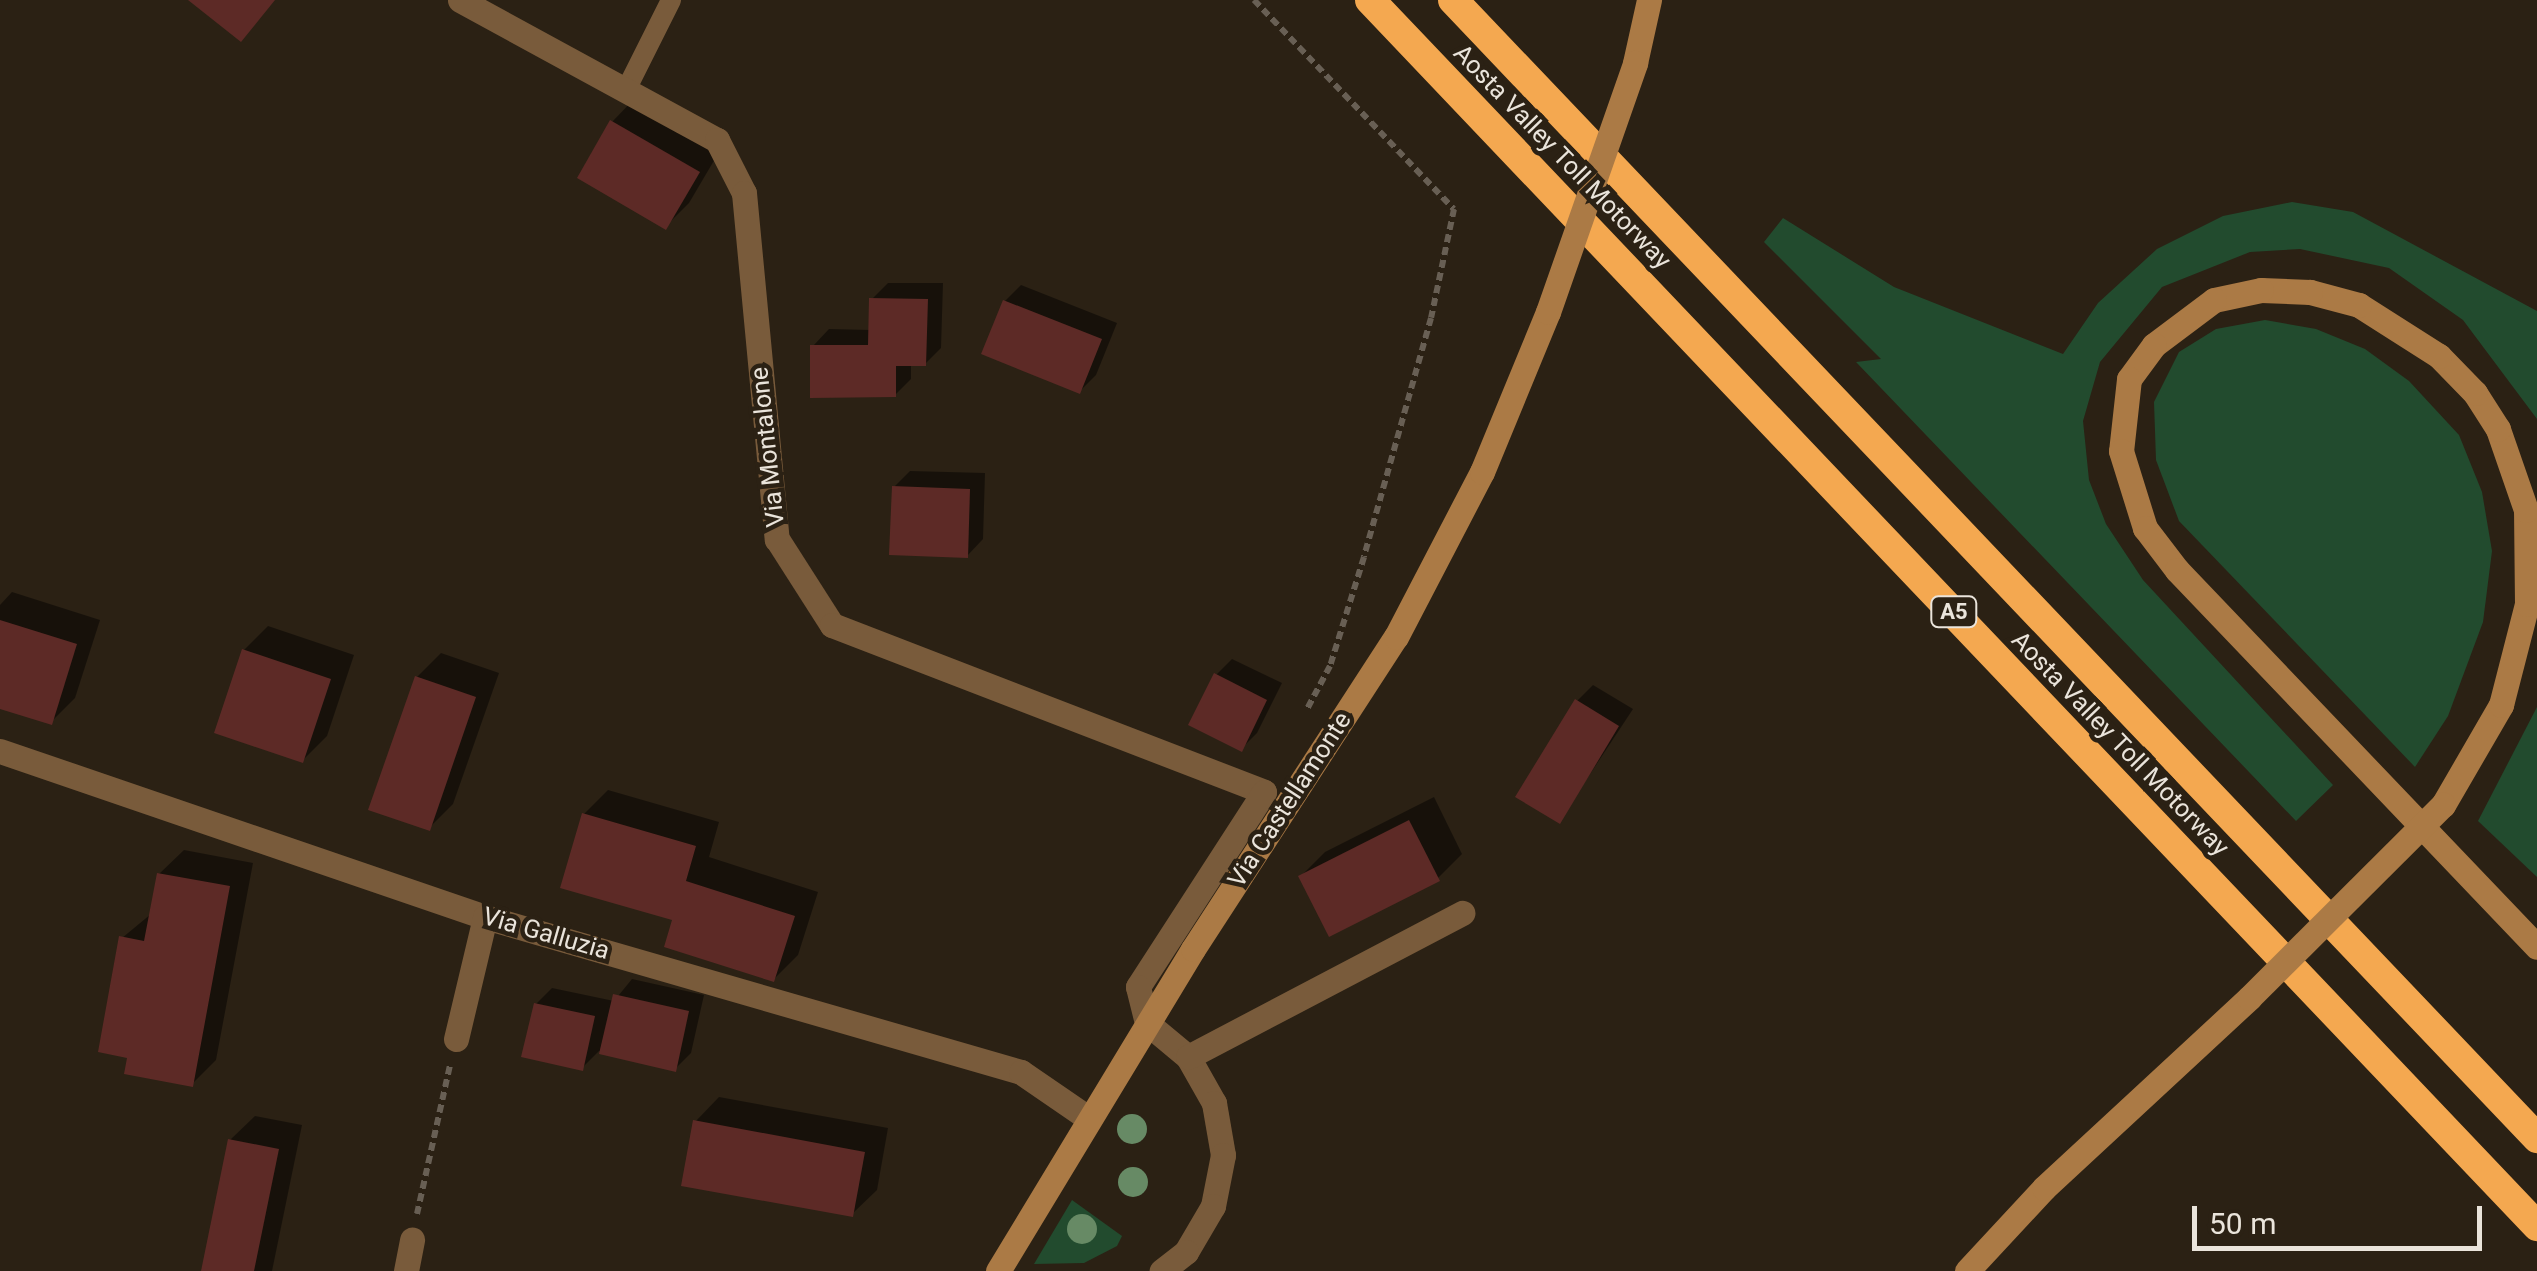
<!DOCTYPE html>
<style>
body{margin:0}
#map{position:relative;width:2537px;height:1271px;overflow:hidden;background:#2b2114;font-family:Roboto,sans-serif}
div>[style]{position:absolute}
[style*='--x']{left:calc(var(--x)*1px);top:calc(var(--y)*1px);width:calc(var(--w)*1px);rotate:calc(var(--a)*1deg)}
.green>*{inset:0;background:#224b2e}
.shadow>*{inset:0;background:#0007}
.building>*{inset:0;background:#5d2a26}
.path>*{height:6px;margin-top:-3px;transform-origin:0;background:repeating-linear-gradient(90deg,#685f54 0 8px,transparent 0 13px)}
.service>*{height:20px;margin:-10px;padding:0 10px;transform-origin:10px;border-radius:10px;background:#795b3b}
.minor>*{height:25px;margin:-12.5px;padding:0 12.5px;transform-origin:12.5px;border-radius:12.5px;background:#795b3b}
.secondary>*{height:25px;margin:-12.5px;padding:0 12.5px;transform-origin:12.5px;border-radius:12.5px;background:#ab7a45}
.motorway>*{height:30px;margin:-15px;padding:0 15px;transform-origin:15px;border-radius:15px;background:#f4a850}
.secondary-bridge>*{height:25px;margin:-12.5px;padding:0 12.5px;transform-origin:12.5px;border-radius:12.5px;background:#ab7a45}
.trees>*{width:30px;height:30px;margin:-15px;border-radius:50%;background:#678a65}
span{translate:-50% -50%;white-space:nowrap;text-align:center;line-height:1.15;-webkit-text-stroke:9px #2b2114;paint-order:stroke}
.shield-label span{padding:2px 8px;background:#2b2114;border:2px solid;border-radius:8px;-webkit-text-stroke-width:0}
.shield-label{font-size:22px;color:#eae4db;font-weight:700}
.street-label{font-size:25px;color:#eae4db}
.scale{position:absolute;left:2192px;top:1206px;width:290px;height:45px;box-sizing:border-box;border:5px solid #eae4db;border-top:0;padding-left:12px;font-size:30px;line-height:35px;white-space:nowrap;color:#eae4db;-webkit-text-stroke:8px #2b2114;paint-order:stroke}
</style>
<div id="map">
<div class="green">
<i style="clip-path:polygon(2292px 202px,2353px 212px,2537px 311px,2537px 419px,2463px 320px,2389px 268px,2300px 249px,2250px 252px,2162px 287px,2100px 362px,2083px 421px,2089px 480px,2106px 524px,2143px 580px,2333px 785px,2296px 821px,1856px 362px,1881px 359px,1764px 242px,1783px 218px,1894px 287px,2063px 354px,2098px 303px,2157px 249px,2223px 216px)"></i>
<i style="clip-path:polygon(2265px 320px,2316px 329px,2365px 349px,2409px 381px,2459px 435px,2482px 492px,2492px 551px,2483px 622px,2448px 716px,2415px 767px,2179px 521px,2156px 460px,2154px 402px,2179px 352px,2216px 329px)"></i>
<i style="clip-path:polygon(2537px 707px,2537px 877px,2478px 821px)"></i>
<i style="clip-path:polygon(1072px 1200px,1122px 1236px,1117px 1246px,1084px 1263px,1034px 1264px)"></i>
</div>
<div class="shadow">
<i style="clip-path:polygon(636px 97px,722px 147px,689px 203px,665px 227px,612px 122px)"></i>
<i style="clip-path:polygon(888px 283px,943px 283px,941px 348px,925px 364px,911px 364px,911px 379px,895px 395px,813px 346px,829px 329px,871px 330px,872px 299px)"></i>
<i style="clip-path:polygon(1021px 285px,1117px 323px,1096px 375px,1080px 391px,1005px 301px)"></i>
<i style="clip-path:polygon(910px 471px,985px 473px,983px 539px,967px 556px,894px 487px)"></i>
<i style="clip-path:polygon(12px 592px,100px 620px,75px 698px,51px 722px,0 706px,0 605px)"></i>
<i style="clip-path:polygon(268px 626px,354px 655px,327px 736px,303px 760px,244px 650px)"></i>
<i style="clip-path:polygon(441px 653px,499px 673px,453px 804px,429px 828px,417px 677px)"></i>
<i style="clip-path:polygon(1232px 659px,1282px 683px,1257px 733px,1241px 749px,1216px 675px)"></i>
<i style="clip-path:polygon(1593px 685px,1633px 709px,1559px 821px,1577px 701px)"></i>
<i style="clip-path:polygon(608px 790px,719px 822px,709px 857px,818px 892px,798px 955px,774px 979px,675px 919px,584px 814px)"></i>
<i style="clip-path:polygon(1434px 797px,1462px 854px,1438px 878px,1301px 876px,1325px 852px)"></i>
<i style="clip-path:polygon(184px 850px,253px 863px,216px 1060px,192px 1084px,130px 1056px,122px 938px,151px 914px,159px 874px)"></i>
<i style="clip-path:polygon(632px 979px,704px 995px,691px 1053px,675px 1069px,599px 1051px,582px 1068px,536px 1004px,552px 988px,614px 1001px)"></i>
<i style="clip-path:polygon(719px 1097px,888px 1128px,877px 1190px,852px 1214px,695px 1122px)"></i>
<i style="clip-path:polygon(255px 1116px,302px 1125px,272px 1271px,204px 1271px,230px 1140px)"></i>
</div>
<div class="building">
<i style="clip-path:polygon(188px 0,275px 0,241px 42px)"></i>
<i style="clip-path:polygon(610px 120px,700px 172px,666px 230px,577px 178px)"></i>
<i style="clip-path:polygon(869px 298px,928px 299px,926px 366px,896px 366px,896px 397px,810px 398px,810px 345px,868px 345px)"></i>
<i style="clip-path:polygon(1003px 300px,1102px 339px,1080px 394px,981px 354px)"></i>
<i style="clip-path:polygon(892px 486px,970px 489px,968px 558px,889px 555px)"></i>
<i style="clip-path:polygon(0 620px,77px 644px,52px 725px,0 709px)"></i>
<i style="clip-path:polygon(242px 649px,331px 679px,303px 763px,214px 733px)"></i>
<i style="clip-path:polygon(1214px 673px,1267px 700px,1242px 752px,1188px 725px)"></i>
<i style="clip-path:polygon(415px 676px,476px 697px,430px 831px,368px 810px)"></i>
<i style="clip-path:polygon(1575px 699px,1619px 726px,1560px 824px,1515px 797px)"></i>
<i style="clip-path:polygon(582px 813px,696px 846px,686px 881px,795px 916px,774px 982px,664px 947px,672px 920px,560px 888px)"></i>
<i style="clip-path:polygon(1409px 820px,1440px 881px,1329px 937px,1298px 876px)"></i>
<i style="clip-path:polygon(157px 873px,230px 886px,193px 1087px,124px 1074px,127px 1058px,98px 1052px,119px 936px,144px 941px)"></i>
<i style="clip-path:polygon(613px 994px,689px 1011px,676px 1072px,599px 1054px)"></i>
<i style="clip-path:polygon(534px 1003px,595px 1016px,583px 1071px,521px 1057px)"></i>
<i style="clip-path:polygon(693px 1120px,865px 1152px,853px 1217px,681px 1186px)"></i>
<i style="clip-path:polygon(228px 1139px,279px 1149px,254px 1271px,201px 1271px)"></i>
</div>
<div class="path">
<i style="--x:1254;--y:0;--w:289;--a:46.3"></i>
<i style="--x:1454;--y:209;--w:111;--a:101.9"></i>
<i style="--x:1431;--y:318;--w:248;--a:105.7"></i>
<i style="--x:1364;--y:557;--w:114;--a:107.3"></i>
<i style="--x:1330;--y:666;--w:51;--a:118.1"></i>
<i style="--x:417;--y:1214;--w:153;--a:-77.5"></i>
</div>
<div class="service">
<i style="--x:628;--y:86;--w:96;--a:-63.4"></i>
</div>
<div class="minor">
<i style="--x:460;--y:0;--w:293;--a:28.6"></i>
<i style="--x:717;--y:140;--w:59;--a:63"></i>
<i style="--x:744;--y:193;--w:348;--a:84.6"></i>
<i style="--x:777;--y:539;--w:102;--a:57.4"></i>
<i style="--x:832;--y:625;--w:463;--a:21.1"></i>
<i style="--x:1264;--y:792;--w:232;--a:122.9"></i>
<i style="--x:1138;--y:987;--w:37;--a:76"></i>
<i style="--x:1147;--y:1023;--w:53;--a:39.7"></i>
<i style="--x:1188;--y:1057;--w:53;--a:60.5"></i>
<i style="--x:1214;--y:1103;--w:53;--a:80.2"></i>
<i style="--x:1223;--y:1155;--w:52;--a:101.1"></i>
<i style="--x:1213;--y:1206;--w:53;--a:120.4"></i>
<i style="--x:1186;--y:1252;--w:31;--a:142"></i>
<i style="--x:0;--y:751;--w:513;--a:18.89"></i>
<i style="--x:485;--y:917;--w:558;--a:16.13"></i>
<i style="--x:1021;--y:1072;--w:81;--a:34.5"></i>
<i style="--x:456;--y:1039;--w:125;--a:-76.6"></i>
<i style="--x:1188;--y:1057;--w:310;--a:-27.7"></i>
<i style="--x:406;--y:1271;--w:32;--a:-79"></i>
</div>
<div class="secondary">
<i style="--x:1635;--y:63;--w:65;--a:-77.5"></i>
<i style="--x:2443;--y:805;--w:116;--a:-59.9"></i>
<i style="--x:2501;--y:705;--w:104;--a:-75.6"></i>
<i style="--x:2527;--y:604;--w:94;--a:-90.6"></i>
<i style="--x:2526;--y:510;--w:86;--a:-109.1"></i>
<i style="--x:2498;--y:429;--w:43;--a:-122.6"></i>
<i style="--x:2475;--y:393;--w:52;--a:-134.2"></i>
<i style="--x:2439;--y:356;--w:95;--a:-147.5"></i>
<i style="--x:2359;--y:305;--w:51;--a:-165.1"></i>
<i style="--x:2310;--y:292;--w:49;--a:-177.7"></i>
<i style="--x:2261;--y:290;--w:48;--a:168"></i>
<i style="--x:2214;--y:300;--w:75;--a:143.1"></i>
<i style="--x:2154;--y:345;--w:42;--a:126.3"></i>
<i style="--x:2129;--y:379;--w:72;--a:96.3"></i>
<i style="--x:2121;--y:451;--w:81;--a:72.7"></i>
<i style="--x:2145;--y:528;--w:53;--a:52.7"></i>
<i style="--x:2177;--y:570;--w:521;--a:46.32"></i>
<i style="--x:998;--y:1271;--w:376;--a:-58.8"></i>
<i style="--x:1193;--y:949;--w:372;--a:-57"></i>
<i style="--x:1396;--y:637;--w:186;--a:-62.5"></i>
<i style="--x:1482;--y:472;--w:173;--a:-67.6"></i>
<i style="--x:1967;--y:1271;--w:113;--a:-47.1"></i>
<i style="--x:2044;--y:1188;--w:280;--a:-42.8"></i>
</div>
<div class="motorway">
<i style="--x:1370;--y:0;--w:1693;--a:46.41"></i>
<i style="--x:1453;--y:0;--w:1572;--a:46.39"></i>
</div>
<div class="secondary-bridge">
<i style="--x:1548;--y:312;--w:264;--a:-70.7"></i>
<i style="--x:2249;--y:998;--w:274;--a:-44.9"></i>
</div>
<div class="trees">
<i style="left:1132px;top:1129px"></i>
<i style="left:1133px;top:1182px"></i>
<i style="left:1082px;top:1229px"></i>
</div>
<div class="shield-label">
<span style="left:1954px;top:612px">A5</span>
</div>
<div class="street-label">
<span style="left:1562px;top:157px;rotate:46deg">Aosta Valley Toll Motorway</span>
<span style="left:768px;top:447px;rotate:-96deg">Via Montalone</span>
<span style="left:2120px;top:744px;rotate:46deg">Aosta Valley Toll Motorway</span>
<span style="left:1290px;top:800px;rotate:-57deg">Via Castellamonte</span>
<span style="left:546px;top:934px;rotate:16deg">Via Galluzia</span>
</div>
<div class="scale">50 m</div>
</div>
